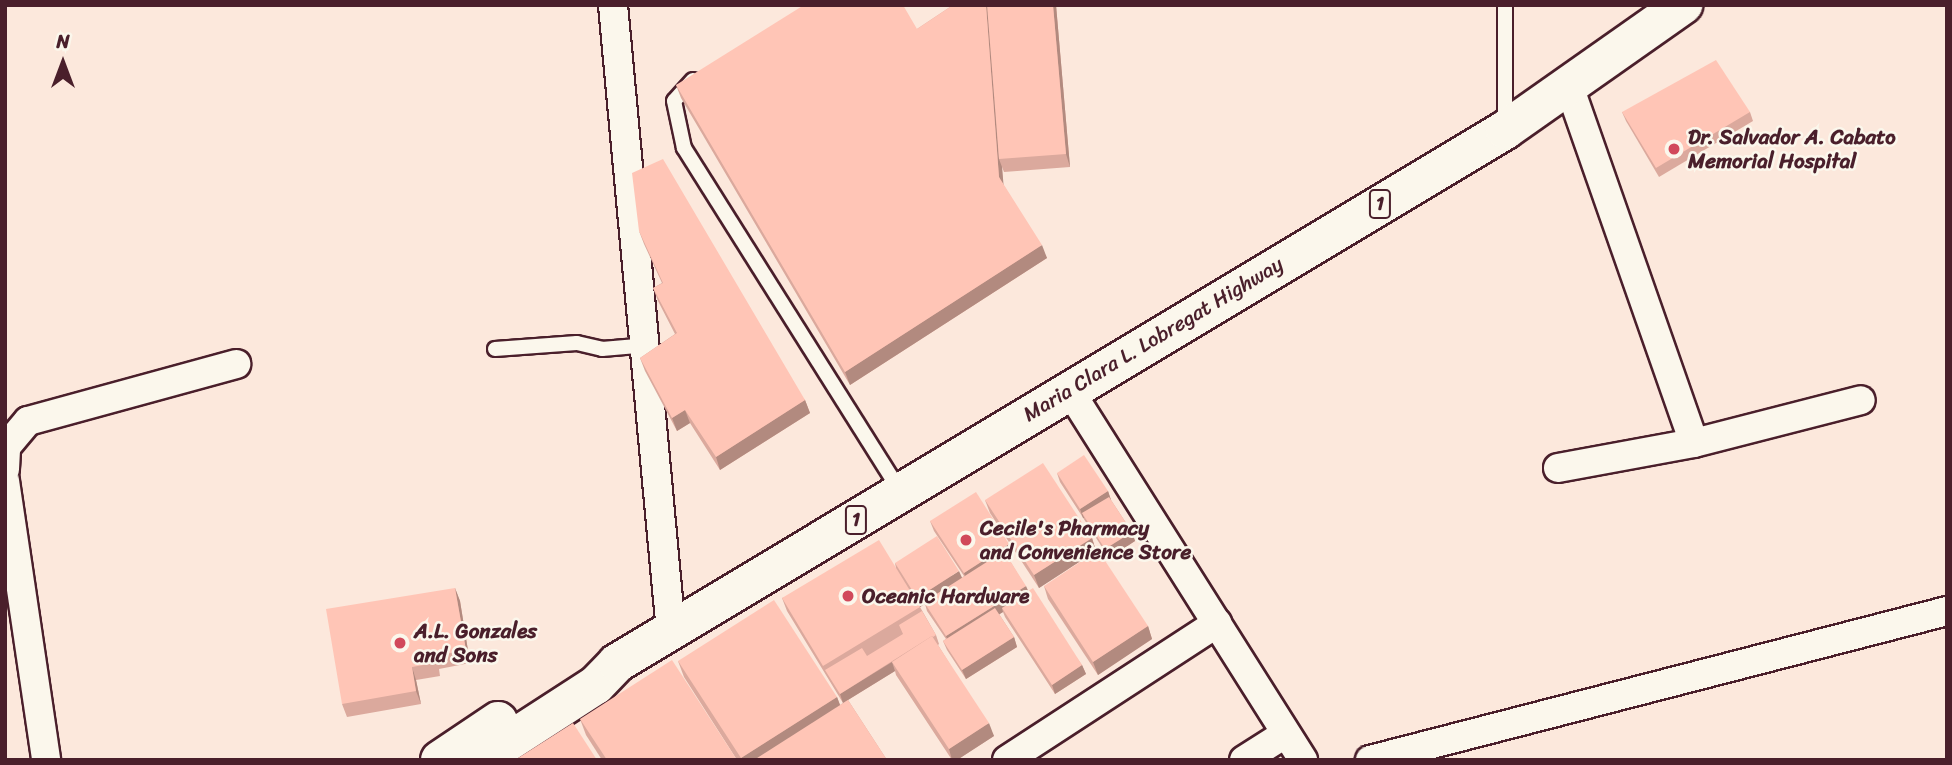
<!DOCTYPE html>
<style>
body{margin:0}
#map{position:relative;width:1952px;height:765px;overflow:hidden;background:#fce8dc;font-family:Sriracha,sans-serif}
div>[style]{position:absolute}
[style*='--x']{left:calc(var(--x)*1px);top:calc(var(--y)*1px);width:calc(var(--w)*1px);rotate:calc(var(--a)*1deg)}
.roads{filter:drop-shadow(2px 0 #4a1f2b) drop-shadow(-2px 0 #4a1f2b) drop-shadow(0 2px #4a1f2b) drop-shadow(0 -2px #4a1f2b)}
.lane>*{height:14px;margin:-7px;padding:0 7px;transform-origin:7px;border-radius:7px;background:#fbf7ec}
.street>*{height:28px;margin:-14px;padding:0 14px;transform-origin:14px;border-radius:14px;background:#fbf7ec}
.highway>*{height:38px;margin:-19px;padding:0 19px;transform-origin:19px;border-radius:19px;background:#fbf7ec}
.wall>*{inset:0;background:#dba99d}
.shaded-wall>*{inset:0;background:#b28a7f}
.building>*{inset:0;background:#ffc5b6}
.dots>*{width:19px;height:19px;translate:-50% -50%;box-sizing:border-box;border:4px solid #fbf7ec;border-radius:50%}
span{translate:-50% -50%;white-space:nowrap;text-align:center;line-height:1.15;-webkit-text-stroke:5px #fbf7ec;paint-order:stroke}
.shield-label span{padding:2px 5px;background:#fbf7ec;border:2px solid;border-radius:5px;-webkit-text-stroke-width:0}
.shield-label{font-size:19px;color:#4a1f2b;font-weight:700}
.poi-label{font-size:21px;color:#4a1f2b;font-weight:700}
.left{translate:0 -50%;text-align:left}
.street-label{font-size:21px;color:#4a1f2b}
.frame{position:absolute;inset:0;border:7px solid #4a1f2b;pointer-events:none}
.north{position:absolute;left:28px;top:28px;width:70px;height:70px;-webkit-text-stroke:5px #fbf7ec;paint-order:stroke;rotate:0deg;font-size:19px;font-weight:700;line-height:28px;text-align:center;color:#4a1f2b}
.north::after{content:'';display:block;margin:auto;width:24px;height:32px;background:#4a1f2b;clip-path:polygon(50% 0,100% 100%,50% 72%,0 100%)}
</style>
<div id="map">
<div class="roads">
<div class="lane">
<i style="--x:693;--y:80;--w:28;--a:132"></i>
<i style="--x:674;--y:101;--w:48;--a:78"></i>
<i style="--x:684;--y:148;--w:407;--a:57.8"></i>
<i style="--x:1505;--y:125;--w:120;--a:-90"></i>
<i style="--x:495;--y:349;--w:82;--a:-4.2"></i>
<i style="--x:577;--y:343;--w:26;--a:13"></i>
<i style="--x:602;--y:349;--w:38;--a:-5"></i>
</div>
<div class="street">
<i style="--x:613;--y:5;--w:629;--a:84.71"></i>
<i style="--x:1569;--y:86;--w:378;--a:70.7"></i>
<i style="--x:1694;--y:443;--w:172;--a:-14.4"></i>
<i style="--x:1068;--y:388;--w:440;--a:57.7"></i>
<i style="--x:1558;--y:468;--w:138;--a:-10.4"></i>
<i style="--x:5;--y:469;--w:22;--a:-87"></i>
<i style="--x:6;--y:447;--w:34;--a:-50"></i>
<i style="--x:28;--y:421;--w:216;--a:-15.3"></i>
<i style="--x:5;--y:481;--w:282;--a:81.6"></i>
<i style="--x:1007;--y:760;--w:251;--a:-33.1"></i>
<i style="--x:1244;--y:760;--w:49;--a:-32.4"></i>
<i style="--x:1370;--y:760;--w:596;--a:-14.48"></i>
</div>
<div class="highway">
<i style="--x:440;--y:760;--w:70;--a:-33.9"></i>
<i style="--x:480;--y:760;--w:138;--a:-32.9"></i>
<i style="--x:596;--y:685;--w:30;--a:-46"></i>
<i style="--x:617;--y:663;--w:1036;--a:-30.97"></i>
<i style="--x:1505;--y:130;--w:218;--a:-35.1"></i>
</div>
</div>
<div class="wall">
<i style="clip-path:polygon(953px 5px,1056px 5px,1070px 167px,1004px 172px,1002px 167px,1003px 184px,1047px 258px,850px 385px,681px 98px,676px 85px,917px 29px)"></i>
<i style="clip-path:polygon(1622px 112px,1750px 112px,1753px 121px,1659px 177px,1626px 121px)"></i>
<i style="clip-path:polygon(639px 231px,805px 400px,810px 413px,720px 470px,690px 423px,677px 431px,645px 371px,640px 358px,675px 334px,658px 301px,653px 288px,662px 283px,644px 244px)"></i>
<i style="clip-path:polygon(1057px 473px,1108px 491px,1111px 500px,1132px 532px,1135px 541px,1109px 558px,1060px 482px)"></i>
<i style="clip-path:polygon(985px 500px,1092px 538px,1096px 551px,1039px 588px,990px 513px)"></i>
<i style="clip-path:polygon(930px 521px,1012px 553px,1007px 556px,1028px 591px,1082px 665px,1086px 674px,1055px 694px,1005px 617px,1003px 612px,999px 614px,1014px 637px,1017px 647px,966px 679px,947px 650px,943px 641px,946px 639px,927px 611px,925px 604px,920px 607px,936px 635px,939px 644px,938px 645px,994px 736px,957px 760px,952px 760px,896px 675px,895px 671px,848px 700px,887px 760px,737px 760px,684px 677px,678px 661px,837px 697px,840px 705px,843px 703px,787px 611px,782px 598px,896px 568px,895px 563px,962px 578px,964px 576px,934px 531px)"></i>
<i style="clip-path:polygon(1044px 586px,1148px 626px,1152px 639px,1098px 675px,1048px 599px)"></i>
<i style="clip-path:polygon(455px 588px,460px 601px,470px 663px,439px 669px,440px 676px,416px 680px,421px 704px,347px 717px,342px 704px)"></i>
<i style="clip-path:polygon(580px 719px,737px 760px,602px 760px,586px 735px)"></i>
</div>
<div class="shaded-wall">
<i style="clip-path:polygon(986px 5px,989px 5px,999px 159px,1002px 167px,1004px 190px,999px 177px)"></i>
<i style="clip-path:polygon(1053px 5px,1056px 5px,1070px 167px,1066px 154px)"></i>
<i style="clip-path:polygon(1042px 245px,1047px 258px,850px 385px,845px 372px)"></i>
<i style="clip-path:polygon(805px 400px,810px 413px,720px 470px,716px 457px)"></i>
<i style="clip-path:polygon(685px 410px,690px 423px,677px 431px,672px 418px)"></i>
<i style="clip-path:polygon(1108px 491px,1111px 500px,1082px 513px,1084px 518px,1083px 518px,1080px 509px)"></i>
<i style="clip-path:polygon(1132px 532px,1135px 541px,1109px 558px,1105px 549px)"></i>
<i style="clip-path:polygon(1092px 538px,1096px 551px,1039px 588px,1034px 575px)"></i>
<i style="clip-path:polygon(1009px 544px,1012px 553px,967px 582px,964px 573px)"></i>
<i style="clip-path:polygon(959px 571px,963px 580px,920px 607px,917px 598px)"></i>
<i style="clip-path:polygon(1026px 586px,1030px 595px,1002px 608px,1003px 612px,950px 646px,946px 636px)"></i>
<i style="clip-path:polygon(455px 588px,460px 601px,470px 663px,466px 650px)"></i>
<i style="clip-path:polygon(1148px 626px,1152px 639px,1098px 675px,1093px 662px)"></i>
<i style="clip-path:polygon(1014px 637px,1017px 647px,966px 679px,962px 670px)"></i>
<i style="clip-path:polygon(892px 662px,895px 671px,843px 703px,840px 694px)"></i>
<i style="clip-path:polygon(1082px 665px,1086px 674px,1055px 694px,1052px 685px)"></i>
<i style="clip-path:polygon(412px 667px,416px 680px,421px 704px,416px 691px)"></i>
<i style="clip-path:polygon(837px 697px,843px 713px,769px 760px,741px 760px,741px 758px)"></i>
<i style="clip-path:polygon(989px 723px,994px 736px,957px 760px,952px 760px,949px 749px)"></i>
</div>
<div class="building">
<i style="clip-path:polygon(804px 5px,903px 5px,917px 29px,953px 5px,986px 5px,999px 177px,1042px 245px,845px 372px,676px 85px)"></i>
<i style="clip-path:polygon(987px 5px,1053px 5px,1066px 154px,999px 159px)"></i>
<i style="clip-path:polygon(1716px 60px,1750px 112px,1656px 168px,1622px 112px)"></i>
<i style="clip-path:polygon(663px 159px,805px 400px,716px 457px,685px 410px,672px 418px,640px 358px,677px 333px,653px 288px,663px 283px,639px 231px,632px 173px)"></i>
<i style="clip-path:polygon(1084px 455px,1108px 491px,1080px 509px,1057px 473px)"></i>
<i style="clip-path:polygon(1043px 463px,1092px 538px,1034px 575px,985px 500px)"></i>
<i style="clip-path:polygon(976px 492px,1009px 544px,964px 573px,930px 521px)"></i>
<i style="clip-path:polygon(1109px 497px,1132px 532px,1105px 549px,1082px 513px)"></i>
<i style="clip-path:polygon(937px 536px,959px 571px,917px 598px,895px 563px)"></i>
<i style="clip-path:polygon(879px 540px,920px 607px,823px 666px,782px 598px)"></i>
<i style="clip-path:polygon(1098px 550px,1148px 626px,1093px 662px,1044px 586px)"></i>
<i style="clip-path:polygon(1004px 551px,1026px 586px,946px 636px,924px 602px)"></i>
<i style="clip-path:polygon(455px 588px,466px 650px,434px 656px,435px 663px,412px 667px,416px 691px,342px 704px,326px 609px)"></i>
<i style="clip-path:polygon(1033px 588px,1082px 665px,1052px 685px,1002px 608px)"></i>
<i style="clip-path:polygon(774px 600px,837px 697px,741px 758px,678px 661px)"></i>
<i style="clip-path:polygon(995px 608px,1014px 637px,962px 670px,943px 641px)"></i>
<i style="clip-path:polygon(922px 611px,936px 635px,933px 637px,932px 636px,840px 694px,825px 670px,862px 648px,867px 656px,903px 634px,899px 625px)"></i>
<i style="clip-path:polygon(932px 636px,989px 723px,949px 749px,892px 662px)"></i>
<i style="clip-path:polygon(672px 660px,737px 760px,607px 760px,580px 719px)"></i>
<i style="clip-path:polygon(848px 700px,887px 760px,754px 760px)"></i>
<i style="clip-path:polygon(573px 723px,597px 760px,515px 760px)"></i>
</div>
<div class="dots">
<i style="left:1674px;top:149px;background:#d1495b"></i>
<i style="left:966px;top:540px;background:#d1495b"></i>
<i style="left:848px;top:596px;background:#d1495b"></i>
<i style="left:400px;top:643px;background:#d1495b"></i>
</div>
<div class="shield-label">
<span style="left:1380px;top:204px">1</span>
<span style="left:856px;top:520px">1</span>
</div>
<div class="poi-label">
<span class="left" style="left:1688px;top:149px">Dr. Salvador A. Cabato<br>Memorial Hospital</span>
<span class="left" style="left:980px;top:540px">Cecile's Pharmacy<br>and Convenience Store</span>
<span class="left" style="left:862px;top:596px">Oceanic Hardware</span>
<span class="left" style="left:414px;top:643px">A.L. Gonzales<br>and Sons</span>
</div>
<div class="street-label">
<span style="left:1153px;top:339px;rotate:-31deg">Maria Clara L. Lobregat Highway</span>
</div>
<div class="frame"></div>
<div class="north">N</div>
</div>
